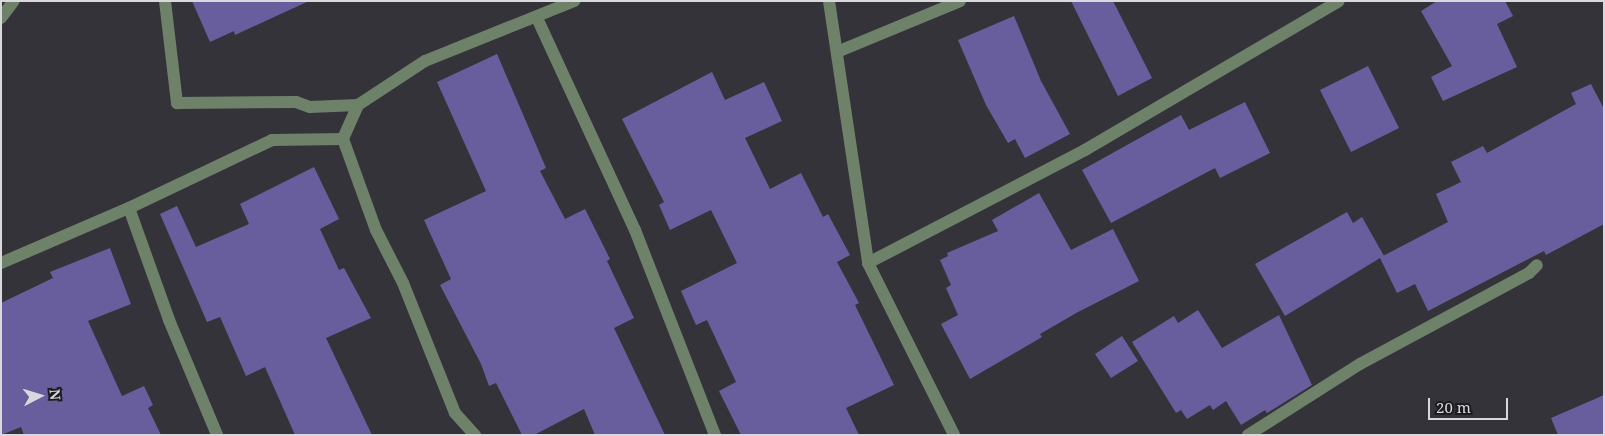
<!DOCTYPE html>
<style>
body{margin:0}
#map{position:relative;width:1605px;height:436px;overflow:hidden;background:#34333a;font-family:"Noto Serif",serif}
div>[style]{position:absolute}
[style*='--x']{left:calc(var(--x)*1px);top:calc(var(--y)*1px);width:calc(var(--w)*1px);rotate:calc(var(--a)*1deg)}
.building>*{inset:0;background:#685e9e}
.minor>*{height:12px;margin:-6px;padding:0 6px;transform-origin:6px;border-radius:6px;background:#6d8269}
span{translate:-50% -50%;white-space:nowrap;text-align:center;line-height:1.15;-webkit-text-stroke:4px #1c1c1f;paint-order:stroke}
.frame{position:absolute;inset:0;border:2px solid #d8d8dd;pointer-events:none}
.north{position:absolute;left:15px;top:371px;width:50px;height:50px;-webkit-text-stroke:4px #1c1c1f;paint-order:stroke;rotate:85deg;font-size:14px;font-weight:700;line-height:20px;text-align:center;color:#d8d8dd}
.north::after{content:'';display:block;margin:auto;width:18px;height:22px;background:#d8d8dd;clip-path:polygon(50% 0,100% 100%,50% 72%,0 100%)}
.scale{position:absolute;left:1428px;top:398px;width:80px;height:22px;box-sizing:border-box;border:2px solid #d8d8dd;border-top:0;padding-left:6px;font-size:15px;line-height:18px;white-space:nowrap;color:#d8d8dd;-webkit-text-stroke:4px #1c1c1f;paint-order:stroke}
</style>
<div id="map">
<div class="building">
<i style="clip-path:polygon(192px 1px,309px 1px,235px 35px,234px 31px,210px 42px)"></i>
<i style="clip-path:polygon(1071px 1px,1113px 1px,1152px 78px,1118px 96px)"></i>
<i style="clip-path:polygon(1437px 1px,1505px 1px,1513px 16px,1497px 24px,1517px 67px,1443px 101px,1431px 77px,1452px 66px,1421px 11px)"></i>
<i style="clip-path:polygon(1014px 16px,1041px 81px,1070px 134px,1025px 158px,1015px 139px,1008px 143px,986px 105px,958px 40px)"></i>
<i style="clip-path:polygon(497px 54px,546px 168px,540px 171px,565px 219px,585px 209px,610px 259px,607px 261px,634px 318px,614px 328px,665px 435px,595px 435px,584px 409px,534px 435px,522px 435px,496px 383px,489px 386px,481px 364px,440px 285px,451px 279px,424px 220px,486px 191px,437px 82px)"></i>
<i style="clip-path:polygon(1368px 66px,1399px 128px,1351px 152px,1320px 90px)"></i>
<i style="clip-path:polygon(712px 72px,725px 100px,764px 82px,782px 121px,745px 138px,770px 189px,801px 173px,823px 217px,828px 214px,850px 255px,837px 262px,859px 303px,855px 305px,894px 385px,846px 408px,859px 435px,741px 435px,719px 391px,736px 382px,707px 320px,696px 325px,681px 291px,737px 263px,711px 210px,670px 230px,659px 205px,664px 202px,622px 119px)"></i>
<i style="clip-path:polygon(1591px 84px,1604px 109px,1604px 224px,1546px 255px,1544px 251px,1428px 311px,1415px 284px,1397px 293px,1380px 258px,1285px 316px,1255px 264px,1347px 212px,1353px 223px,1362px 217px,1384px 256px,1381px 257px,1448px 222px,1436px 194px,1461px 182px,1451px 162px,1483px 146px,1487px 153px,1576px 104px,1571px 93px)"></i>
<i style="clip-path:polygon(1245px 102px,1270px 153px,1220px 178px,1215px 168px,1111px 223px,1082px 170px,1181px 115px,1189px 130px)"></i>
<i style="clip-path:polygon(314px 167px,339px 219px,320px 229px,339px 270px,344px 268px,371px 318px,326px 338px,372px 435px,295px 435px,265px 367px,246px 376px,220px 317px,207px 322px,160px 214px,177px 206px,196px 247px,249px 224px,240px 204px)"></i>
<i style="clip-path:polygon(1039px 193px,1071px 250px,1113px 229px,1139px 281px,1078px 312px,1040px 334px,1042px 337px,970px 379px,941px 324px,958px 315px,946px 288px,951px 285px,940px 260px,948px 256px,947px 253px,998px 231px,992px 220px)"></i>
<i style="clip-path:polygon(110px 248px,131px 304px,88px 321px,122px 396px,144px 386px,153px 405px,148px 408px,161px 435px,24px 435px,21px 427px,1px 435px,1px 303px,53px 278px,50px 272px)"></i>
<i style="clip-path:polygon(1198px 310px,1222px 348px,1279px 315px,1312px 385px,1267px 413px,1265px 410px,1241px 425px,1226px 401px,1213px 410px,1210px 405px,1187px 419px,1181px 410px,1176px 413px,1132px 342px,1174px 316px,1178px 323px)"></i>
<i style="clip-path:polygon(1122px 336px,1138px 361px,1111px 378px,1095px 354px)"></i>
<i style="clip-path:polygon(1604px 395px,1604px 435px,1558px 435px,1551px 418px)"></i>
</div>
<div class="minor">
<i style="--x:165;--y:1;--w:103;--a:83.3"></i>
<i style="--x:177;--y:103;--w:119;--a:-0.5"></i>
<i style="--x:296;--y:102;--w:15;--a:20"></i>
<i style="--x:310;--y:107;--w:48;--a:-2.4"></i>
<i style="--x:358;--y:105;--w:80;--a:-33.3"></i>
<i style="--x:425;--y:61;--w:161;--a:-21.9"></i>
<i style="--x:829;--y:1;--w:265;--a:81.5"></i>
<i style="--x:868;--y:263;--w:192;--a:63.4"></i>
<i style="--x:1;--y:18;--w:21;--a:-53"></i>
<i style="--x:537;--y:18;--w:234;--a:65.2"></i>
<i style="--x:635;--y:230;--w:220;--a:68.7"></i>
<i style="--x:837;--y:52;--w:133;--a:-22.5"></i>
<i style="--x:358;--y:105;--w:37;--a:114"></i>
<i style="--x:343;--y:139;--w:97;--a:70.1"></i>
<i style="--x:376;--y:230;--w:59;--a:63"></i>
<i style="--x:403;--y:283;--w:140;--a:68.2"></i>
<i style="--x:455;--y:413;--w:30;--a:48"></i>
<i style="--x:129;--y:208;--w:119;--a:70.3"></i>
<i style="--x:169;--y:320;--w:125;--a:67.3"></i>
<i style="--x:1;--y:263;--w:139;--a:-23.3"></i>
<i style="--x:129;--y:208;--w:158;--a:-25.4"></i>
<i style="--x:272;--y:140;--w:71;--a:-0.8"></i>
<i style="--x:868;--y:263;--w:245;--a:-27.5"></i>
<i style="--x:1085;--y:150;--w:294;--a:-30.4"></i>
<i style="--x:1248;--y:435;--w:133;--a:-32.4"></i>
<i style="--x:1360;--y:364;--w:192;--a:-28.3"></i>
<i style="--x:1529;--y:273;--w:11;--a:-45"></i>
</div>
<div class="frame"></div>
<div class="north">N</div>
<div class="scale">20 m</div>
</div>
